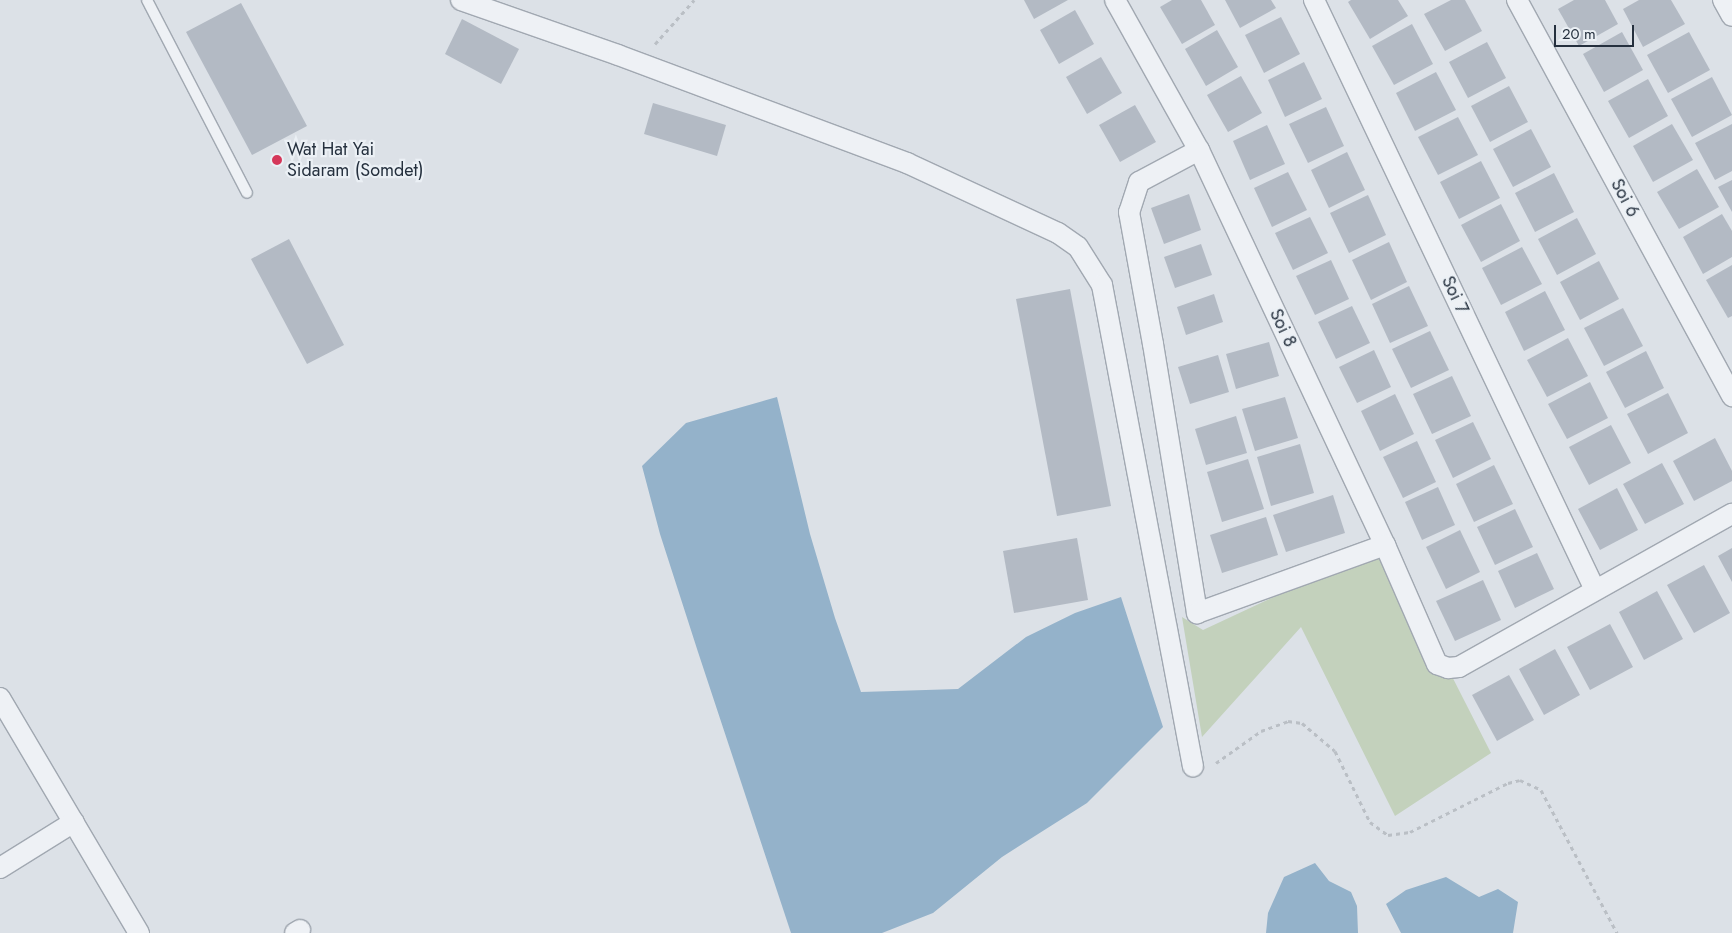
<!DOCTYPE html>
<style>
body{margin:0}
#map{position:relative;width:1732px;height:933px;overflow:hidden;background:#dce1e7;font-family:Jost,sans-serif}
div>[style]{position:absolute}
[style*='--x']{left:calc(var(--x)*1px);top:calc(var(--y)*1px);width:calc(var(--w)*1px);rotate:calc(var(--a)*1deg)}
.green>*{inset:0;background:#c3d1bc}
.water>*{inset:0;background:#94b2ca}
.building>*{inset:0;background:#b3bac4}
.path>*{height:3px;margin-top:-1.5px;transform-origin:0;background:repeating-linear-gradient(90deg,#babfc5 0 4px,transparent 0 8px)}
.roads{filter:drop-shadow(1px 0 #a1a8b1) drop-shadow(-1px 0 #a1a8b1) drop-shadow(0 1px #a1a8b1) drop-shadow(0 -1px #a1a8b1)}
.lane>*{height:10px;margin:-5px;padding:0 5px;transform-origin:5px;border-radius:5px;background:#eef1f5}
.street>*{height:20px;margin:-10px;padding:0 10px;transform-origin:10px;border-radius:10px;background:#eef1f5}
.dots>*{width:14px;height:14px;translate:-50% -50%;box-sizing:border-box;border:2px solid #ebf0f5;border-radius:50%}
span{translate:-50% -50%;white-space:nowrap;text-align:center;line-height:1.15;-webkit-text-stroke:4.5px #ebf0f5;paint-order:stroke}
.poi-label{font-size:18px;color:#25303e}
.left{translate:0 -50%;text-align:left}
.street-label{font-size:18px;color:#25303e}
.scale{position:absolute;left:1554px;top:25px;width:80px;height:22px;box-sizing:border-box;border:2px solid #25303e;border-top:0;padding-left:6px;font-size:15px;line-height:18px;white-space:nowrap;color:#25303e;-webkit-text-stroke:4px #ebf0f5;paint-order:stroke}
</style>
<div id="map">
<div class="green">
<i style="clip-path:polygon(1385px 545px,1491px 753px,1395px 816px,1301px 627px,1202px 737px,1182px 617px,1203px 630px)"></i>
</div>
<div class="water">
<i style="clip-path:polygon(777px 397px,810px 534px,835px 618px,861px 692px,958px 689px,1026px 637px,1075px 613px,1121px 597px,1163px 727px,1087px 803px,1002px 857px,933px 913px,882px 933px,791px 933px,698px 652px,660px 534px,642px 466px,686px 423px)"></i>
<i style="clip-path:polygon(1315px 863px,1329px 881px,1351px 892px,1357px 906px,1358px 933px,1266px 933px,1268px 913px,1284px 877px)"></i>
<i style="clip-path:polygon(1446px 877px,1479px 897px,1498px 889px,1518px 902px,1513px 933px,1401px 933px,1386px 904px,1406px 890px)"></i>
</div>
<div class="building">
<i style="clip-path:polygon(1024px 0,1068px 0,1034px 19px)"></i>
<i style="clip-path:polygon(1172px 0,1201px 0,1215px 25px,1182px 44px,1160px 7px)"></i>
<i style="clip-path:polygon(1225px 0,1271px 0,1276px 8px,1240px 28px)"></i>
<i style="clip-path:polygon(1351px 0,1398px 0,1408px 16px,1370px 39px,1348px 2px)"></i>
<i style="clip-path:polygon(1451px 0,1465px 0,1482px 31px,1445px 51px,1424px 14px)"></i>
<i style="clip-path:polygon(1574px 0,1605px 0,1618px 24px,1579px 46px,1558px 9px)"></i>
<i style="clip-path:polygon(1639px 0,1671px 0,1685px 24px,1643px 47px,1623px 9px)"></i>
<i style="clip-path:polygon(241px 3px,307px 126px,252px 155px,186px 32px)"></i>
<i style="clip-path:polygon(1075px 10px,1094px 44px,1059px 64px,1040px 30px)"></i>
<i style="clip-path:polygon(1281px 17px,1300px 54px,1264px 73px,1245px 35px)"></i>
<i style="clip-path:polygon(462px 19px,519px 49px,501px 84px,445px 54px)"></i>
<i style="clip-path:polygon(1412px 24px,1433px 64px,1394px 85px,1372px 46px)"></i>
<i style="clip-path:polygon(1217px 30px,1238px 67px,1206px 86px,1185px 49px)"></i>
<i style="clip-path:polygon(1622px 32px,1643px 70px,1604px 92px,1583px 54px)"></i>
<i style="clip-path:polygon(1689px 32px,1710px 70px,1668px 93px,1647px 55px)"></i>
<i style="clip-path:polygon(1487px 42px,1506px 78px,1468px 98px,1449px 62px)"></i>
<i style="clip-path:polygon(1101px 57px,1122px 93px,1087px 114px,1066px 77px)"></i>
<i style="clip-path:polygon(1304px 62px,1322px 99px,1285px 117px,1268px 80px)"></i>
<i style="clip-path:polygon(1436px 72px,1456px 110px,1415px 131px,1396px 93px)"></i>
<i style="clip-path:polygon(1241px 76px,1262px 113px,1228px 132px,1207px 95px)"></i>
<i style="clip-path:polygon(1712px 77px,1732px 115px,1692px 137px,1671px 99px)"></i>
<i style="clip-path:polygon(1648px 79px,1668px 116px,1629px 138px,1608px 101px)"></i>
<i style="clip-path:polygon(1509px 86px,1528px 122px,1490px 142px,1471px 106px)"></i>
<i style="clip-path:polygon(653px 103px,726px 125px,717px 156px,644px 134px)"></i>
<i style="clip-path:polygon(1135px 105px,1156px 142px,1120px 162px,1099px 125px)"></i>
<i style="clip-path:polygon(1326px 107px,1344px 146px,1308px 163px,1289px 124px)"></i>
<i style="clip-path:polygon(1458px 117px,1478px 155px,1438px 175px,1418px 137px)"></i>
<i style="clip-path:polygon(1672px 124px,1693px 160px,1653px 182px,1633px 146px)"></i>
<i style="clip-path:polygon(1732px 124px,1732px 171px,1715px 180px,1695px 143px)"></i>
<i style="clip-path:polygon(1267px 125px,1285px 164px,1250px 180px,1233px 141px)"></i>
<i style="clip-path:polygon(1531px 129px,1551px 167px,1513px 187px,1493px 149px)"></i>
<i style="clip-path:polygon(1347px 152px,1365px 190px,1329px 208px,1311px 170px)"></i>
<i style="clip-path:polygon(1481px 161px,1500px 198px,1459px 219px,1440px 182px)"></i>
<i style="clip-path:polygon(1697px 169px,1719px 207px,1679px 229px,1657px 192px)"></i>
<i style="clip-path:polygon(1288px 172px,1307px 210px,1272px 227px,1254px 188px)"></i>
<i style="clip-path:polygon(1554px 173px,1574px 212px,1535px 232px,1515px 193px)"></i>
<i style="clip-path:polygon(1732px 180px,1732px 212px,1718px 187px)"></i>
<i style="clip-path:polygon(1189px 194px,1201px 230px,1164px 244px,1151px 208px)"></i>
<i style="clip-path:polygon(1368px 195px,1386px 235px,1349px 253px,1330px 213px)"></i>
<i style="clip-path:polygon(1501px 204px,1520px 241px,1481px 262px,1461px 225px)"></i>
<i style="clip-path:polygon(1722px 214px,1732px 231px,1732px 257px,1703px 274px,1683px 237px)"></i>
<i style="clip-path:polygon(1310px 217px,1328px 253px,1293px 270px,1275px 233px)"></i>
<i style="clip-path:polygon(1577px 218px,1596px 254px,1557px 275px,1538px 239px)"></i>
<i style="clip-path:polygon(289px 239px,344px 345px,307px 364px,251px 259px)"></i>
<i style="clip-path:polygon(1389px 242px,1407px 282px,1371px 300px,1352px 260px)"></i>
<i style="clip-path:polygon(1201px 244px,1212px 275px,1175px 288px,1164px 257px)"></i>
<i style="clip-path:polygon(1522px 247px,1542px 284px,1501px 305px,1482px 268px)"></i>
<i style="clip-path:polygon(1331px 260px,1349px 299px,1315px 315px,1296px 276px)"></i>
<i style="clip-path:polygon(1599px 261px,1619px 299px,1580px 320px,1560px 282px)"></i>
<i style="clip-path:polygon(1732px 265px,1732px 316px,1728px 318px,1706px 280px)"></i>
<i style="clip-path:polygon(1409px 286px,1428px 326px,1390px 343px,1372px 304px)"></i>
<i style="clip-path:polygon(1070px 289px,1111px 506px,1057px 516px,1016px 299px)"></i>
<i style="clip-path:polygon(1545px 291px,1565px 330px,1524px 351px,1505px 312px)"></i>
<i style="clip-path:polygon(1214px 294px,1223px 322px,1186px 335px,1177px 307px)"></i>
<i style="clip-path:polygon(1352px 306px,1370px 343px,1336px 359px,1318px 322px)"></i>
<i style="clip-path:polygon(1623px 308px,1643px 346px,1604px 366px,1584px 328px)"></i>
<i style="clip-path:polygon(1430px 331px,1449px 370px,1411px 388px,1392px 349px)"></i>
<i style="clip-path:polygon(1568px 338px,1588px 376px,1547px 397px,1527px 360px)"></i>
<i style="clip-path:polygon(1269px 342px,1279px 376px,1236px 389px,1226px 354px)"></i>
<i style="clip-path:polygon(1374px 350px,1391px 387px,1357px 403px,1339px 367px)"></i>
<i style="clip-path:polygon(1646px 351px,1664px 388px,1625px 408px,1606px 372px)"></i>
<i style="clip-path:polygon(1218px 355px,1229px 392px,1190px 404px,1178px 367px)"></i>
<i style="clip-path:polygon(1452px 376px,1471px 416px,1432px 434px,1413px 394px)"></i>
<i style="clip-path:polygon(1590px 382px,1608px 418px,1567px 439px,1548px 404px)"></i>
<i style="clip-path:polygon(1668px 393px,1688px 433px,1648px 454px,1627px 414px)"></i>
<i style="clip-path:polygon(1395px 394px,1414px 434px,1380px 451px,1361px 411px)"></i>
<i style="clip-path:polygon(1285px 397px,1298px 438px,1255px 451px,1242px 409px)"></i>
<i style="clip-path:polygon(1236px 416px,1247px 453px,1206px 465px,1195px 429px)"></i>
<i style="clip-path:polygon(1473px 422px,1491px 459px,1453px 478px,1435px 440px)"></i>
<i style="clip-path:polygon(1611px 425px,1631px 463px,1589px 485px,1569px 447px)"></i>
<i style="clip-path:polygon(1715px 438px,1732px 471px,1732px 481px,1694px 501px,1673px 461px)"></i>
<i style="clip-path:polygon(1417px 441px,1436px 482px,1403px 498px,1383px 457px)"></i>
<i style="clip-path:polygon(1300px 444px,1314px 493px,1271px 506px,1257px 457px)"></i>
<i style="clip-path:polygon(1248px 459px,1264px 509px,1222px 522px,1207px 472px)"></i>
<i style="clip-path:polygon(1662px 463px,1684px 504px,1645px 524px,1623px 484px)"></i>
<i style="clip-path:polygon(1494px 465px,1513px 504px,1474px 522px,1456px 484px)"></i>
<i style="clip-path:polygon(1438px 487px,1455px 525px,1422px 540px,1405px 502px)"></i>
<i style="clip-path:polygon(1617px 488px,1638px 530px,1600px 550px,1578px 509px)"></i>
<i style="clip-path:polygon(1333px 495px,1345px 533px,1286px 552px,1273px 515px)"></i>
<i style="clip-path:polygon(1515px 509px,1533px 547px,1495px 565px,1477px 527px)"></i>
<i style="clip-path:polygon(1266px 517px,1278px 555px,1222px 573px,1210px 535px)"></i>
<i style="clip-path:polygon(1460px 530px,1480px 572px,1446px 589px,1426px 547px)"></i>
<i style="clip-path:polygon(1077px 538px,1088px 600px,1014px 613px,1003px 551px)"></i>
<i style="clip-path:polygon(1732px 548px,1732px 582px,1718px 556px)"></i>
<i style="clip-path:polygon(1537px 553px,1554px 589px,1515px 608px,1498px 571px)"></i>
<i style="clip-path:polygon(1704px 565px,1730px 613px,1694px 633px,1667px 585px)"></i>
<i style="clip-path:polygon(1483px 580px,1501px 620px,1455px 641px,1436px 601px)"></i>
<i style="clip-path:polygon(1657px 591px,1683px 639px,1644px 660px,1619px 612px)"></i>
<i style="clip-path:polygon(1610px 624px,1633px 667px,1590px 690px,1567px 647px)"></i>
<i style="clip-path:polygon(1555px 649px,1580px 695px,1544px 715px,1519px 669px)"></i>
<i style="clip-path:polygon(1509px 675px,1534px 720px,1497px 741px,1472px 695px)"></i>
</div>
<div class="path">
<i style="--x:655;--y:44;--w:59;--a:-48.4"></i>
<i style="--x:1216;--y:763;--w:55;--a:-35.4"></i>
<i style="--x:1261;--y:731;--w:29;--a:-20"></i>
<i style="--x:1288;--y:721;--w:14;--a:8"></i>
<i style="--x:1302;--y:723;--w:43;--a:40.3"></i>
<i style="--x:1335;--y:751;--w:79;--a:63.8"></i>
<i style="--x:1370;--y:822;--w:22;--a:36"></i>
<i style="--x:1388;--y:835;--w:22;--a:-8"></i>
<i style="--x:1410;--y:832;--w:110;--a:-26.6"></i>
<i style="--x:1508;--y:783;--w:12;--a:-14"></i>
<i style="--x:1520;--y:780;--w:23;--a:25"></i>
<i style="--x:1541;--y:790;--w:162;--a:62"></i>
</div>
<div class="roads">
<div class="lane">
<i style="--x:147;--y:0;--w:217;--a:62.6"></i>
</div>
<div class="street">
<i style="--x:461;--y:0;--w:166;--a:19.3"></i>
<i style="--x:618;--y:55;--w:309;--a:20.5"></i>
<i style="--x:907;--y:163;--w:166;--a:24.9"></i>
<i style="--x:1058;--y:233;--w:24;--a:35"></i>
<i style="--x:1078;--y:247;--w:45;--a:57.7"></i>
<i style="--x:1102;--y:285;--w:490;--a:79.3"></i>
<i style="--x:1115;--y:0;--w:172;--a:60.8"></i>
<i style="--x:1199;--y:150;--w:437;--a:64.8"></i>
<i style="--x:1385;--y:545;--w:130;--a:66.4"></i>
<i style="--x:1437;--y:664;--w:12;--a:20"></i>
<i style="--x:1448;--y:668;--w:11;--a:-5"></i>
<i style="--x:1459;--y:667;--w:313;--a:-29.3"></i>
<i style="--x:1314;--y:0;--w:653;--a:64.53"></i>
<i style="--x:1517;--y:0;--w:451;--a:61.5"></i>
<i style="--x:1723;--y:0;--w:18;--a:61"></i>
<i style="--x:1199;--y:150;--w:68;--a:151.9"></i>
<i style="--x:1139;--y:182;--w:32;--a:108"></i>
<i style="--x:1129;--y:212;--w:134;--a:79.7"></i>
<i style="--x:1153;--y:344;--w:273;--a:80.7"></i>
<i style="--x:1197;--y:613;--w:200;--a:-19.9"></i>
<i style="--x:0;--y:698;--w:273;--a:59.4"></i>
<i style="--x:0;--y:868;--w:87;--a:-31.9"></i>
<i style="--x:295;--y:933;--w:6;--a:-31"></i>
</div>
</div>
<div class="dots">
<i style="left:277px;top:160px;background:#d5375a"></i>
</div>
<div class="poi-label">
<span class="left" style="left:287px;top:160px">Wat Hat Yai<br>Sidaram (Somdet)</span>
</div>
<div class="street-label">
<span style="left:1625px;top:198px;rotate:62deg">Soi 6</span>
<span style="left:1455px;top:295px;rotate:65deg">Soi 7</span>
<span style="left:1283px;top:328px;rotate:65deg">Soi 8</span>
</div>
<div class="scale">20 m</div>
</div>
